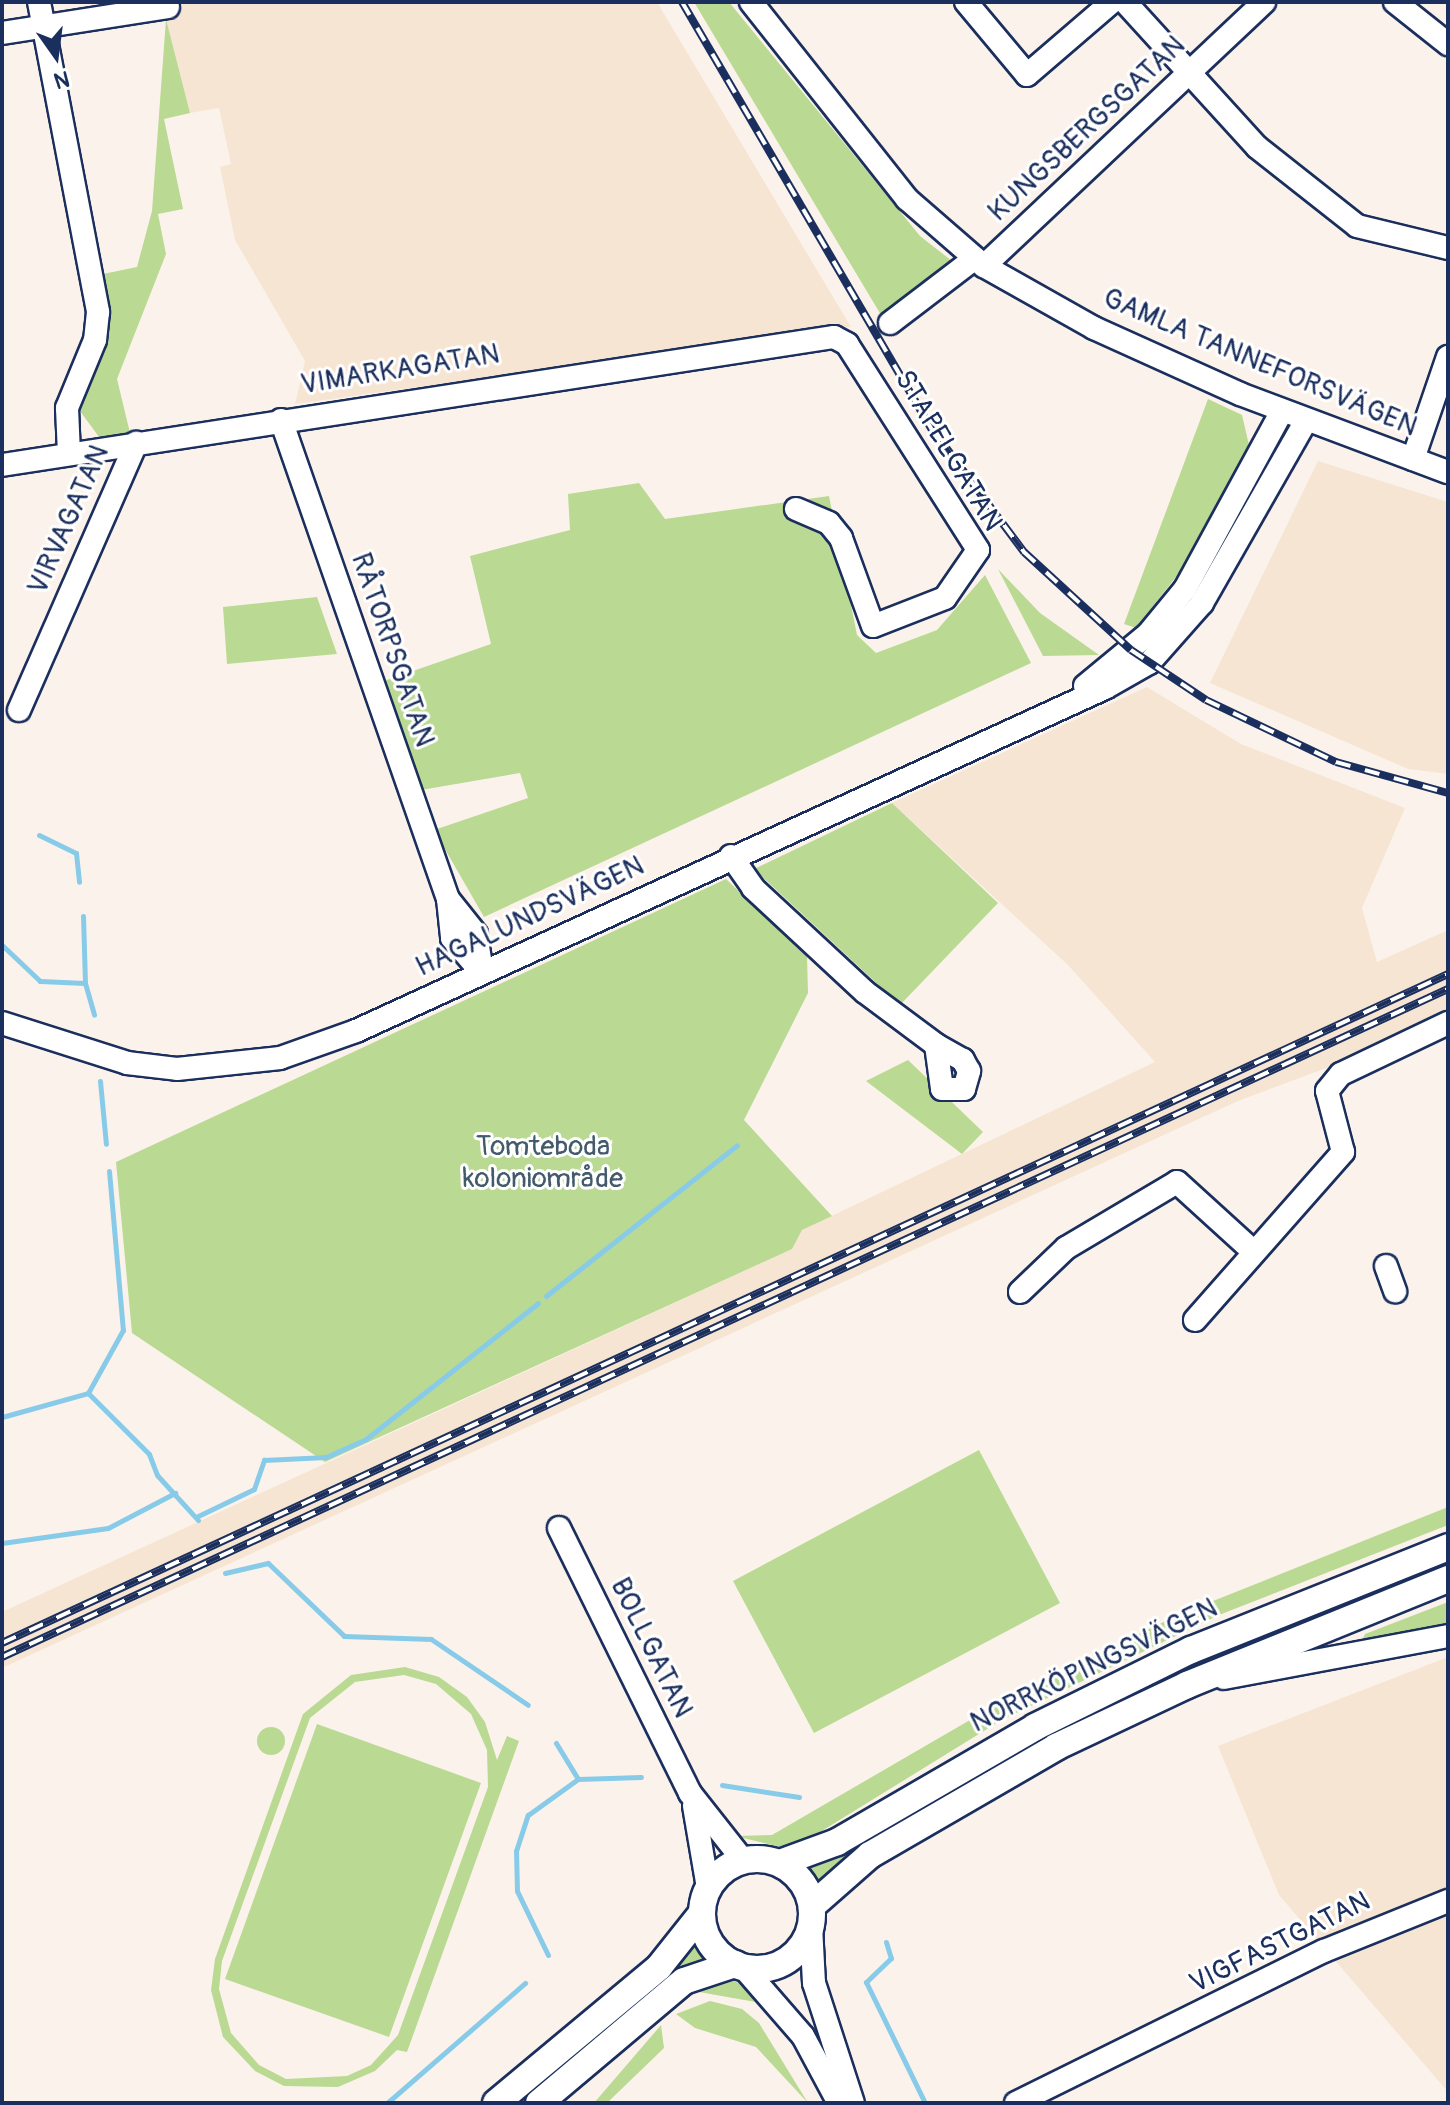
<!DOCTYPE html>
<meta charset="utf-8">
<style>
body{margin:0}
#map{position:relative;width:1450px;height:2105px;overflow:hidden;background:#fbf3eb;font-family:Pangolin,sans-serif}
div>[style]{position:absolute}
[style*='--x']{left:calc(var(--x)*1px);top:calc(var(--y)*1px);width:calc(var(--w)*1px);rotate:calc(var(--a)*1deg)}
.built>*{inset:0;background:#f6e5d3}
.green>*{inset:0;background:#bad992}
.round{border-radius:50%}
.stream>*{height:5px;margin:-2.5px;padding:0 2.5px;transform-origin:2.5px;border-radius:2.5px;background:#88cbe9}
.roads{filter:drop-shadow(2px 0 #1b2f5e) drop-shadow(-2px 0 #1b2f5e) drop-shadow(0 2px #1b2f5e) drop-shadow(0 -2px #1b2f5e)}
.minor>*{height:22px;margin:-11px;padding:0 11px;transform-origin:11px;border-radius:11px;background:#fff}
.major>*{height:26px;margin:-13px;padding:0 13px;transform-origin:13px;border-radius:13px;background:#fff}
.major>.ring{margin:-13px;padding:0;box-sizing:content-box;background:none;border:26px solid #fff;border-radius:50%}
.rail>*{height:8px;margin-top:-4px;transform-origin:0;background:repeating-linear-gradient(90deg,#fff 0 15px,#1b2f5e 0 30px);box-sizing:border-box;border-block:2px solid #1b2f5e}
span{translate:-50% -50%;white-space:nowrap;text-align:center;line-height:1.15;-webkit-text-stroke:6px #fff;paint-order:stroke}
.street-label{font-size:28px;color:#1b2f5e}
.park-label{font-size:28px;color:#435a6b}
.frame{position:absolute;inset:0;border:4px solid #1b2f5e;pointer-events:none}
.north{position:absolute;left:16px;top:16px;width:80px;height:80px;-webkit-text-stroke:6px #fff;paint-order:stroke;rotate:166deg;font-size:22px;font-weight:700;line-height:32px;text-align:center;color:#1b2f5e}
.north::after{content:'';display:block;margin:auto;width:28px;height:36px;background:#1b2f5e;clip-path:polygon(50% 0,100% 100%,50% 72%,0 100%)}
</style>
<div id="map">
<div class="built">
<i style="clip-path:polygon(169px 2px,657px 2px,851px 327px,295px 404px,305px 361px,235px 240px,220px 167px,231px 164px,219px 108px,190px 113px,166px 19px)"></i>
<i style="clip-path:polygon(1318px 461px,1448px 502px,1448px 774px,1408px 769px,1210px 683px)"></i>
<i style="clip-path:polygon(1147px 687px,1241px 744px,1405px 808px,1362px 908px,1377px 962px,1448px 930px,1448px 1012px,1372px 1051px,1238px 1101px,2px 1668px,2px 1612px,792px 1249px,802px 1230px,1155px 1062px,1068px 965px,892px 803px)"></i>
<i style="clip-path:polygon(1448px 1657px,1448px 2092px,1279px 1895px,1218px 1746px)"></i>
</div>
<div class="green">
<i style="clip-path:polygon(694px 2px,729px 2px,920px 236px,952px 261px,944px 277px,881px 315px)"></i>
<i style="clip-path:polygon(166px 19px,190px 113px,164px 119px,183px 209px,158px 214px,166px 254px,117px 379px,130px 433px,99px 437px,80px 411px,107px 341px,103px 274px,137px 267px,152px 211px)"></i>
<i style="clip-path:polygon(1208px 399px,1242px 415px,1249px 445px,1182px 569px,1136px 628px,1124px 624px)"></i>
<i style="clip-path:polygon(639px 483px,665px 519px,829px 496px,857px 635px,876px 653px,937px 630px,985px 575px,1031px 663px,484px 917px,434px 830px,528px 798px,520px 773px,421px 790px,384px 681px,491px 644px,470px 556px,570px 530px,568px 494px)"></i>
<i style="clip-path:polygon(998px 569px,1040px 613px,1099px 655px,1043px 656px)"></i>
<i style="clip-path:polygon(317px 597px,337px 654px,227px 664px,223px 607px)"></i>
<i style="clip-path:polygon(892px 803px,998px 903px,900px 1005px,754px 869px)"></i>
<i style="clip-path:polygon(726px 879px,807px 957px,808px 993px,744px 1120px,832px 1216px,802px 1230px,792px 1249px,325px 1462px,132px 1333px,116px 1162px)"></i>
<i style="clip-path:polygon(908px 1060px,983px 1132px,962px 1154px,866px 1081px)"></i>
<i style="clip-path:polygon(979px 1450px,1060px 1603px,814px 1733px,733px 1581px)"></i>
<i style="clip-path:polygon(1448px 1507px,1448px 1525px,1219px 1615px,1000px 1721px,812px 1837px,781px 1847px,735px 1836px,772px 1835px,1013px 1695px,1178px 1615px)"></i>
<i style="clip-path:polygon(1448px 1558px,1448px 1568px,1205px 1665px,884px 1834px,818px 1885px,807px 1868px,1019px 1747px,1202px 1657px)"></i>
<i style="clip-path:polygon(1448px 1602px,1448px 1625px,1362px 1641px,1365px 1634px)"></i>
<i style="clip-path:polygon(evenodd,405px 1667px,439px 1677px,467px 1697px,485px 1722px,497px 1760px,507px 1736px,519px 1741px,407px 2052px,397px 2050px,375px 2071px,338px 2087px,284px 2086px,255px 2071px,223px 2037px,211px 1990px,215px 1959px,303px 1714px,351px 1675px,405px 1667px,404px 1675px,436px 1684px,471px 1714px,487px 1750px,488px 1787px,398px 2035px,371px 2065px,347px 2076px,286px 2079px,259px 2065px,231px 2033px,219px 1989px,222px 1961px,310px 1718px,355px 1682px,404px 1675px)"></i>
<i style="clip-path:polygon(317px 1724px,481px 1783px,389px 2037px,225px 1979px)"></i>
<i class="round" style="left:257px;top:1727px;width:28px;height:28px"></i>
<i style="clip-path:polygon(695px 1940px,705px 1958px,682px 1969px,523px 2103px,510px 2103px)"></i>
<i style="clip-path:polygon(728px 1979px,750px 1987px,761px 2003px,688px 1990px)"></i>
<i style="clip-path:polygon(710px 2001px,742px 2009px,759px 2023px,808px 2103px,756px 2047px,695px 2028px,676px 2014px)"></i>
<i style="clip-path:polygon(661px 2025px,664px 2048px,607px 2103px,594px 2103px)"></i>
</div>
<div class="stream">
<i style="--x:39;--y:835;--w:41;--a:25.9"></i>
<i style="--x:76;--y:853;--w:29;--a:84"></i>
<i style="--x:83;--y:916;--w:67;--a:88.3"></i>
<i style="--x:85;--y:983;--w:33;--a:74"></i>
<i style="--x:2;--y:945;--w:52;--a:43.5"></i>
<i style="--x:40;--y:981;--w:45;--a:2.5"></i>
<i style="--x:100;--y:1081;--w:63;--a:84.6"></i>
<i style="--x:109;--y:1171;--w:160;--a:85"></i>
<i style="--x:123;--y:1330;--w:72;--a:119.1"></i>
<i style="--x:88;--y:1393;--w:86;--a:45"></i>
<i style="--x:149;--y:1454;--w:22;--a:69"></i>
<i style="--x:157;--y:1475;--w:61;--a:47.7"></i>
<i style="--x:546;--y:1296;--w:243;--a:-38.3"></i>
<i style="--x:2;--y:1417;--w:89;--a:-15.6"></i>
<i style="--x:196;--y:1517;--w:64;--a:-25.8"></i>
<i style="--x:254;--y:1489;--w:31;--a:-71"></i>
<i style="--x:264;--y:1460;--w:62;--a:-2.8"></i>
<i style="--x:326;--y:1457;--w:44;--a:-24.2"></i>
<i style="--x:366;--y:1439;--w:219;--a:-38.3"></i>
<i style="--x:2;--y:1543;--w:107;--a:-8.1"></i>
<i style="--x:108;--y:1528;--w:76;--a:-27.6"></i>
<i style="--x:225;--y:1573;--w:44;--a:-13.1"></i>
<i style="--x:268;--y:1563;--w:105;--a:43.8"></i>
<i style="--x:344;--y:1636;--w:87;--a:2"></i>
<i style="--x:431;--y:1639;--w:117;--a:34.2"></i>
<i style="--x:556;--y:1743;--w:42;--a:58.6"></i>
<i style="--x:578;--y:1779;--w:63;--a:-1.8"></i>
<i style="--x:722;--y:1785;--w:78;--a:8.9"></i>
<i style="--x:886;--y:1942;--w:17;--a:73"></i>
<i style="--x:891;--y:1958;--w:35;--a:136"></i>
<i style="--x:866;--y:1982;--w:135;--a:64"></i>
<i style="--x:548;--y:1955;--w:71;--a:-115.8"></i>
<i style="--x:517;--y:1891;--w:40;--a:-91.4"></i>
<i style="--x:516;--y:1851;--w:38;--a:-72"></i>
<i style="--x:528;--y:1815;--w:62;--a:-35.8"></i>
<i style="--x:387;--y:2103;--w:183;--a:-41"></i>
</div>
<div class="roads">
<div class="minor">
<i style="--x:39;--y:2;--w:316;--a:79.2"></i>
<i style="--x:98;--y:312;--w:28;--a:96"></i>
<i style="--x:95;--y:340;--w:74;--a:112.4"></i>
<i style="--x:67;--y:408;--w:45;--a:87.5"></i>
<i style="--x:751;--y:2;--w:251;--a:51.6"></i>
<i style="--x:907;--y:199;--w:102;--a:41"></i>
<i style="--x:984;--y:266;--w:126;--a:29.4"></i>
<i style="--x:1094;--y:328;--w:160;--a:24.3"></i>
<i style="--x:1240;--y:394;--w:222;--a:20.6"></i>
<i style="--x:966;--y:2;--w:95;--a:50.1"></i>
<i style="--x:1027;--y:75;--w:112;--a:-40.7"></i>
<i style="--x:1125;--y:2;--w:196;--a:47.7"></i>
<i style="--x:1257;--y:147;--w:127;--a:38.3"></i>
<i style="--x:1357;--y:226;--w:94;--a:13.6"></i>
<i style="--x:1395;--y:2;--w:68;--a:38.4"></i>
<i style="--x:2;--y:33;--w:168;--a:-8.9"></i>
<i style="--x:984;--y:266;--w:385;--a:-43.3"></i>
<i style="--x:890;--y:323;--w:106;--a:-37.3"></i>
<i style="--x:281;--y:420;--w:507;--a:70.78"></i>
<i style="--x:448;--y:899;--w:39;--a:84"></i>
<i style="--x:452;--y:938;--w:46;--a:49.4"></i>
<i style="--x:1413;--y:459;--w:108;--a:-71.1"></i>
<i style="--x:2;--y:465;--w:842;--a:-8.75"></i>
<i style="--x:834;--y:337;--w:15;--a:28"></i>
<i style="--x:847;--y:344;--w:244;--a:57.5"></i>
<i style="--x:978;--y:550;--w:58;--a:124.5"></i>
<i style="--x:945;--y:598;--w:77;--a:158.7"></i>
<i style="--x:873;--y:626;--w:94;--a:-110"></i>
<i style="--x:841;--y:538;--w:19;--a:-129"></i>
<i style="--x:829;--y:523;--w:36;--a:-157"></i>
<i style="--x:1085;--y:686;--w:82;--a:-39.5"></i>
<i style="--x:1148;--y:634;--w:58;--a:-50.6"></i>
<i style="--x:1185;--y:589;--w:203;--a:-61.4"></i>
<i style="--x:19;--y:710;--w:292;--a:-66.3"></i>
<i style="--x:731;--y:856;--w:39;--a:55"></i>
<i style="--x:753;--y:888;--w:153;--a:42.9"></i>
<i style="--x:865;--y:992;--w:89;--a:36.7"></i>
<i style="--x:936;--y:1045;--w:44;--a:82.2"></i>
<i style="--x:942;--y:1089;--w:22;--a:0"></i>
<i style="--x:964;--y:1089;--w:19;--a:-74"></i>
<i style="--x:969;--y:1071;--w:13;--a:-119"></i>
<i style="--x:963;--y:1060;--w:31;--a:-151"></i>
<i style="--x:448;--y:899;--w:45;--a:51.3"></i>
<i style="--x:476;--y:934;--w:39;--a:81"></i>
<i style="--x:2;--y:1023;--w:131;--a:17.7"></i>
<i style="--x:127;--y:1063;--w:50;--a:6.8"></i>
<i style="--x:177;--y:1069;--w:104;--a:-6.1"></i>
<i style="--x:280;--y:1058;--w:81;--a:-19.6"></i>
<i style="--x:356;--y:1031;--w:824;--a:-24.61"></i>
<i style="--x:1105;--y:688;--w:51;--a:-29.6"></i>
<i style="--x:1149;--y:663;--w:80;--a:-48.5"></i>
<i style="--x:1202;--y:603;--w:210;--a:-60.3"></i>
<i style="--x:1386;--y:1266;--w:27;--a:70"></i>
<i style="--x:1020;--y:1292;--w:64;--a:-43.7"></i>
<i style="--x:1066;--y:1248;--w:129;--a:-30.7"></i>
<i style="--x:1177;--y:1182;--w:104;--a:42.3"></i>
<i style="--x:1195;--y:1320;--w:224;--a:-48.6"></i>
<i style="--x:1343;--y:1152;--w:63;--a:-104.7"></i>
<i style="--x:1327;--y:1091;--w:22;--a:-51"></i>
<i style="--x:1341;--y:1074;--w:119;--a:-25.5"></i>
<i style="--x:559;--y:1528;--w:296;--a:63.7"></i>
<i style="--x:690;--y:1793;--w:85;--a:51.7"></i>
<i style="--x:1224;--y:1678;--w:228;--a:-10.6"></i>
<i style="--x:694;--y:1806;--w:83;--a:80.3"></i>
<i style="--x:811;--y:1926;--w:57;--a:87"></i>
<i style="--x:814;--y:1983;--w:126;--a:72"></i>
<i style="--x:743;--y:1967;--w:91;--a:49"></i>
<i style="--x:803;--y:2036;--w:76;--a:61.8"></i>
<i style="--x:1016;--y:2103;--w:343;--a:-26.3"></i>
<i style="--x:1324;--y:1951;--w:134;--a:-22"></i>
</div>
<div class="major">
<i class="ring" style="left:702px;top:1859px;width:84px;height:84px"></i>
<i style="--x:780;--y:1863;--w:61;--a:-20.2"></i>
<i style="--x:837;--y:1842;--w:229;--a:-30.1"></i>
<i style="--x:1035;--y:1727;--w:174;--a:-26.3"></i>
<i style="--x:1191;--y:1650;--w:277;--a:-21.8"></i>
<i style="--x:812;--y:1906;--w:77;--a:-41.3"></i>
<i style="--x:870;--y:1855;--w:215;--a:-30.1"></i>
<i style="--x:1056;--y:1747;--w:145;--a:-25.3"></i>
<i style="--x:1187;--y:1685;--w:282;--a:-22.1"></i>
<i style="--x:496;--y:2103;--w:212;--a:-39.8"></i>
<i style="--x:659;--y:1967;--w:69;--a:-51.5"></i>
<i style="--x:539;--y:2103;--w:189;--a:-40.1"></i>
<i style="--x:684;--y:1981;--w:54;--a:-18.4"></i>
</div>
</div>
<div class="rail">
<i style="--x:682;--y:2;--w:495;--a:59.7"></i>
<i style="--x:932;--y:429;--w:154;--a:53.2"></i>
<i style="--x:1024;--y:552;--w:145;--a:42.5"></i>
<i style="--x:1131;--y:650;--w:90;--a:33.7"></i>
<i style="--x:1206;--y:700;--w:144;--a:25.5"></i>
<i style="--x:1336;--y:762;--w:116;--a:15.5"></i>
<i style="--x:2;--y:1643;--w:1593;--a:-24.83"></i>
<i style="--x:2;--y:1657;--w:1593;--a:-24.8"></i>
</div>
<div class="street-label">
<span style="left:1087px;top:129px;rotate:-43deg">KUNGSBERGSGATAN</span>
<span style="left:1260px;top:363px;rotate:23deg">GAMLA TANNEFORSVÄGEN</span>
<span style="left:400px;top:370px;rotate:-9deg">VIMARKAGATAN</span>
<span style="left:948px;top:451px;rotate:59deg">STAPELGATAN</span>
<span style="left:69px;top:520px;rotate:-66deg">VIRVAGATAN</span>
<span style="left:392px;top:650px;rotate:71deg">RÅTORPSGATAN</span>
<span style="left:530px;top:917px;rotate:-25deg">HAGALUNDSVÄGEN</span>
<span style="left:651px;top:1648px;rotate:64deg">BOLLGATAN</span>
<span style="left:1094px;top:1666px;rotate:-26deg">NORRKÖPINGSVÄGEN</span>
<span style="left:1280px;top:1943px;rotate:-26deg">VIGFASTGATAN</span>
</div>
<div class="park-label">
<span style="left:543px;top:1163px">Tomteboda<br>koloniområde</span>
</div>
<div class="frame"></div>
<div class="north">N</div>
</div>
